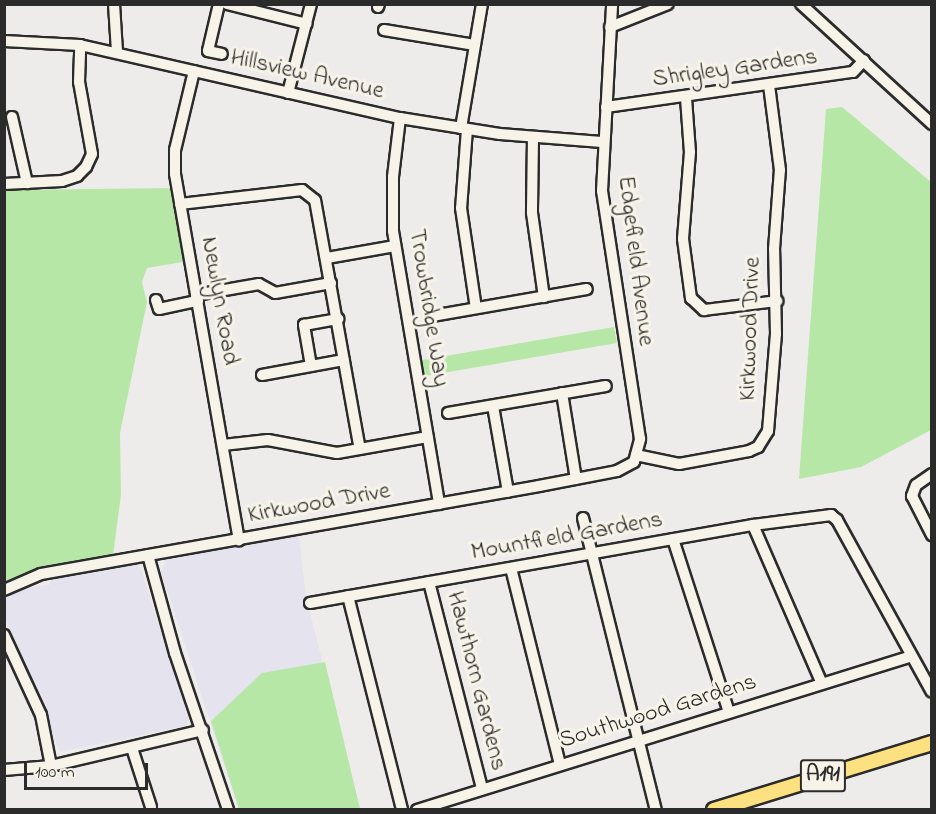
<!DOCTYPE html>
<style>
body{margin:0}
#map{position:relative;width:936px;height:814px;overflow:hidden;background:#eeeceb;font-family:"Indie Flower",sans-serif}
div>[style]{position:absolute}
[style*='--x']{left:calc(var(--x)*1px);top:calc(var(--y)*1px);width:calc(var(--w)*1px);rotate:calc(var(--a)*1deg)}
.built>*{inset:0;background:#e4e3ee}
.green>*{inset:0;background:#b7e7a7}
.roads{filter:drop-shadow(2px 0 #2b2b2b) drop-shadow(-2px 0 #2b2b2b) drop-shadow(0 2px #2b2b2b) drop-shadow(0 -2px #2b2b2b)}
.minor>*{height:10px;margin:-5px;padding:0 5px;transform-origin:5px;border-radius:5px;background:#f7f3e8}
.major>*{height:14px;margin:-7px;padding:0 7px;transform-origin:7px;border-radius:7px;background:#fde080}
span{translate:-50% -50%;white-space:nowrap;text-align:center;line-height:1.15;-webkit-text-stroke:6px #f7f3e8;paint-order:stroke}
.shield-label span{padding:2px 4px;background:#f7f3e8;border:2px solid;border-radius:4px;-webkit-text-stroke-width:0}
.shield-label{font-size:22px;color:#2b2b2b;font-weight:700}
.street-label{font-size:24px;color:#2b2b2b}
.frame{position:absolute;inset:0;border:6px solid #2b2b2b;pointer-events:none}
.scale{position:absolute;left:24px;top:763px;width:124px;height:27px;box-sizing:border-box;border:3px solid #2b2b2b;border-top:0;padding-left:8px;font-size:18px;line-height:21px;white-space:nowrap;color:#2b2b2b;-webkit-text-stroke:4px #f7f3e8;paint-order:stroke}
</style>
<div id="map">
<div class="built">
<i style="clip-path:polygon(299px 536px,306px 597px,360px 809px,239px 809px,161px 572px,166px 559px)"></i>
<i style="clip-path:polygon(136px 564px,141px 569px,189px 720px,186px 726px,60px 752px,5px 618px,4px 597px,30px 587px,49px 585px,52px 578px)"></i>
</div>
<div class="green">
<i style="clip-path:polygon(842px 107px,931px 182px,931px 430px,861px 467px,799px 479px,826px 109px)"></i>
<i style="clip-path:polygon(174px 188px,188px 261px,147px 268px,142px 282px,147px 302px,120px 433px,121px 495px,113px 555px,45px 566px,5px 581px,4px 190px)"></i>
<i style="clip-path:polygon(614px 327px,617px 343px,425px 376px,422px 360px)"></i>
<i style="clip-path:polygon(325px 662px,360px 809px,239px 809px,211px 721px,262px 673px)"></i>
</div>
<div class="roads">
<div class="minor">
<i style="--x:114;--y:4;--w:48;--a:86.4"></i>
<i style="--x:219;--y:4;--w:48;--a:103.2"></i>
<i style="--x:208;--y:51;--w:14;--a:12"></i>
<i style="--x:227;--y:4;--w:82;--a:14"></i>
<i style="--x:801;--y:4;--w:178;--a:42.5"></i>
<i style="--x:378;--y:7;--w:3;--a:-72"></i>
<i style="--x:610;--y:27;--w:62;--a:-21.6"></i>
<i style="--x:384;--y:30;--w:92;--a:9.4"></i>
<i style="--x:4;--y:41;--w:76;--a:3"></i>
<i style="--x:80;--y:45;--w:328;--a:12.9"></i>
<i style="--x:400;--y:118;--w:101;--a:9.1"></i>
<i style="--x:500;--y:134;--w:102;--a:4.5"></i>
<i style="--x:194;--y:71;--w:81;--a:103.5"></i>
<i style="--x:175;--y:150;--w:24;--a:90"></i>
<i style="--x:175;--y:174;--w:372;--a:80.1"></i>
<i style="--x:288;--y:93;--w:92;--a:-75.5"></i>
<i style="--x:686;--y:98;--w:54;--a:85.8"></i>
<i style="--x:690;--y:152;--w:87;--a:94.6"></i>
<i style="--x:683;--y:239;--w:60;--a:82.3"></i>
<i style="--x:691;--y:298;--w:18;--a:43"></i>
<i style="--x:704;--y:310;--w:74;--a:-7"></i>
<i style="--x:606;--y:107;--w:249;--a:-8.1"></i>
<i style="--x:853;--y:72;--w:16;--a:-47"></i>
<i style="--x:12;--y:117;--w:68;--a:77.2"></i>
<i style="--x:400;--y:118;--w:59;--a:96.8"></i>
<i style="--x:393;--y:177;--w:54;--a:90"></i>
<i style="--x:393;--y:231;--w:277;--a:80.4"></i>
<i style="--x:461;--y:128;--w:126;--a:-80.4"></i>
<i style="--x:467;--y:129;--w:79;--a:94.3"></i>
<i style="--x:461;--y:208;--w:101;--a:81.5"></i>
<i style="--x:533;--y:137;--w:76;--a:90.8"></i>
<i style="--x:532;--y:213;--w:85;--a:81.9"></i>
<i style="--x:4;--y:184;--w:58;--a:-3"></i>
<i style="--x:62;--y:181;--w:16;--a:-18"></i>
<i style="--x:77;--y:176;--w:13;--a:-45"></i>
<i style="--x:86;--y:167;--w:14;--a:-65"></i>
<i style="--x:92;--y:154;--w:73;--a:-100.2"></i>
<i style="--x:79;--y:82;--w:37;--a:-88"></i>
<i style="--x:180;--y:204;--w:123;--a:-6.5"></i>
<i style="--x:302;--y:190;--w:16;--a:38"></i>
<i style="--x:315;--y:200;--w:253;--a:79.8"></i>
<i style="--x:327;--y:258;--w:69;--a:-10"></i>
<i style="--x:196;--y:295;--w:64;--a:-9.9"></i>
<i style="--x:259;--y:284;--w:18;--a:29"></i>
<i style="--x:275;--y:293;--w:57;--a:-10.1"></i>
<i style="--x:156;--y:300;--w:9;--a:72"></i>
<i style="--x:159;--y:309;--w:40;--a:-12"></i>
<i style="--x:432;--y:316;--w:157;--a:-9.9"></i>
<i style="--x:311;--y:366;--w:42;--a:-99.7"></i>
<i style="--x:304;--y:325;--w:35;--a:-10"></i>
<i style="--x:262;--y:375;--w:83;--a:-10.4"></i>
<i style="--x:562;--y:393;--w:87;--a:80.8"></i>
<i style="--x:493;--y:406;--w:87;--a:80.1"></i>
<i style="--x:448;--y:413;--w:160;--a:-9.7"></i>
<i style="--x:223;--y:445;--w:45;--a:-6.3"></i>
<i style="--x:268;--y:440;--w:70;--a:10.7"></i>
<i style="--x:337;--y:453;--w:92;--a:-10"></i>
<i style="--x:636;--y:455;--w:44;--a:11.8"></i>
<i style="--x:679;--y:464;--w:71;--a:-10.5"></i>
<i style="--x:749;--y:451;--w:10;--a:-24"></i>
<i style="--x:758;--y:447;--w:19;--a:-58"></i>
<i style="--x:768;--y:431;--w:97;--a:-85.3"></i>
<i style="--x:776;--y:334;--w:85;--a:-91.3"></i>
<i style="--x:774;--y:249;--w:79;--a:-85.7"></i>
<i style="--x:780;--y:170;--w:86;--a:-97.4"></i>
<i style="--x:932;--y:474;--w:19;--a:145"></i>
<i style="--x:916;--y:485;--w:12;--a:110"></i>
<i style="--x:912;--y:496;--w:44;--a:62.9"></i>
<i style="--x:583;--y:518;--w:301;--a:76"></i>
<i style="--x:753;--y:525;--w:173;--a:66.5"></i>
<i style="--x:673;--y:539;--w:182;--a:72.1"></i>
<i style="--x:148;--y:555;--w:102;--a:74.6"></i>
<i style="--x:175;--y:653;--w:166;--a:71.3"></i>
<i style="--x:511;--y:568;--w:203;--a:76"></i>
<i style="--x:429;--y:582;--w:214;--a:75.6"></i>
<i style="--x:4;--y:590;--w:40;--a:-23.4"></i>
<i style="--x:41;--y:574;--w:506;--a:-10.02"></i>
<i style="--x:539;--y:486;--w:79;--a:-10.9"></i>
<i style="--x:617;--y:471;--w:19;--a:-28"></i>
<i style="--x:634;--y:462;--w:24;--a:-75"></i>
<i style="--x:640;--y:439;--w:251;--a:-98.7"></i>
<i style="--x:602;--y:191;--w:187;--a:-86.9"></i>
<i style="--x:348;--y:596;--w:221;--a:75.8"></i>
<i style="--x:310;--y:603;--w:450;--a:-10"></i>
<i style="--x:753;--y:525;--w:79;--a:-7.3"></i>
<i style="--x:831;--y:515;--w:8;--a:40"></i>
<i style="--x:837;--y:520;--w:196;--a:61.1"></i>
<i style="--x:4;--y:635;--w:88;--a:65.2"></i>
<i style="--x:41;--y:715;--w:52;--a:78.9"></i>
<i style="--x:132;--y:748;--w:62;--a:72.1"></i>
<i style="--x:4;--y:770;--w:47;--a:-4.9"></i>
<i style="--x:51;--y:766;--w:156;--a:-13.3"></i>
<i style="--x:417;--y:810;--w:518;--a:-17.28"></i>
</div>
<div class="major">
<i style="--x:714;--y:810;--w:228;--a:-17.1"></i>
</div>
</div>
<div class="shield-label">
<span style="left:823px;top:776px">A191</span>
</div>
<div class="street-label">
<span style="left:735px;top:69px;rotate:-8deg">Shrigley Gardens</span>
<span style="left:307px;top:75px;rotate:13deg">Hillsview Avenue</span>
<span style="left:635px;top:261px;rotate:83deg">Edgefield Avenue</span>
<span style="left:219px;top:301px;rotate:80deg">Newlyn Road</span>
<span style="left:428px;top:308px;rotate:81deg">Trowbridge Way</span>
<span style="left:751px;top:329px;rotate:-88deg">Kirkwood Drive</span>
<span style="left:319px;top:504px;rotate:-10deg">Kirkwood Drive</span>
<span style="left:567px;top:537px;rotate:-10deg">Mountfield Gardens</span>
<span style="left:476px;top:681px;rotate:76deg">Hawthorn Gardens</span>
<span style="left:658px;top:712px;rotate:-17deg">Southwood Gardens</span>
</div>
<div class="frame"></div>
<div class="scale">100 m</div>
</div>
